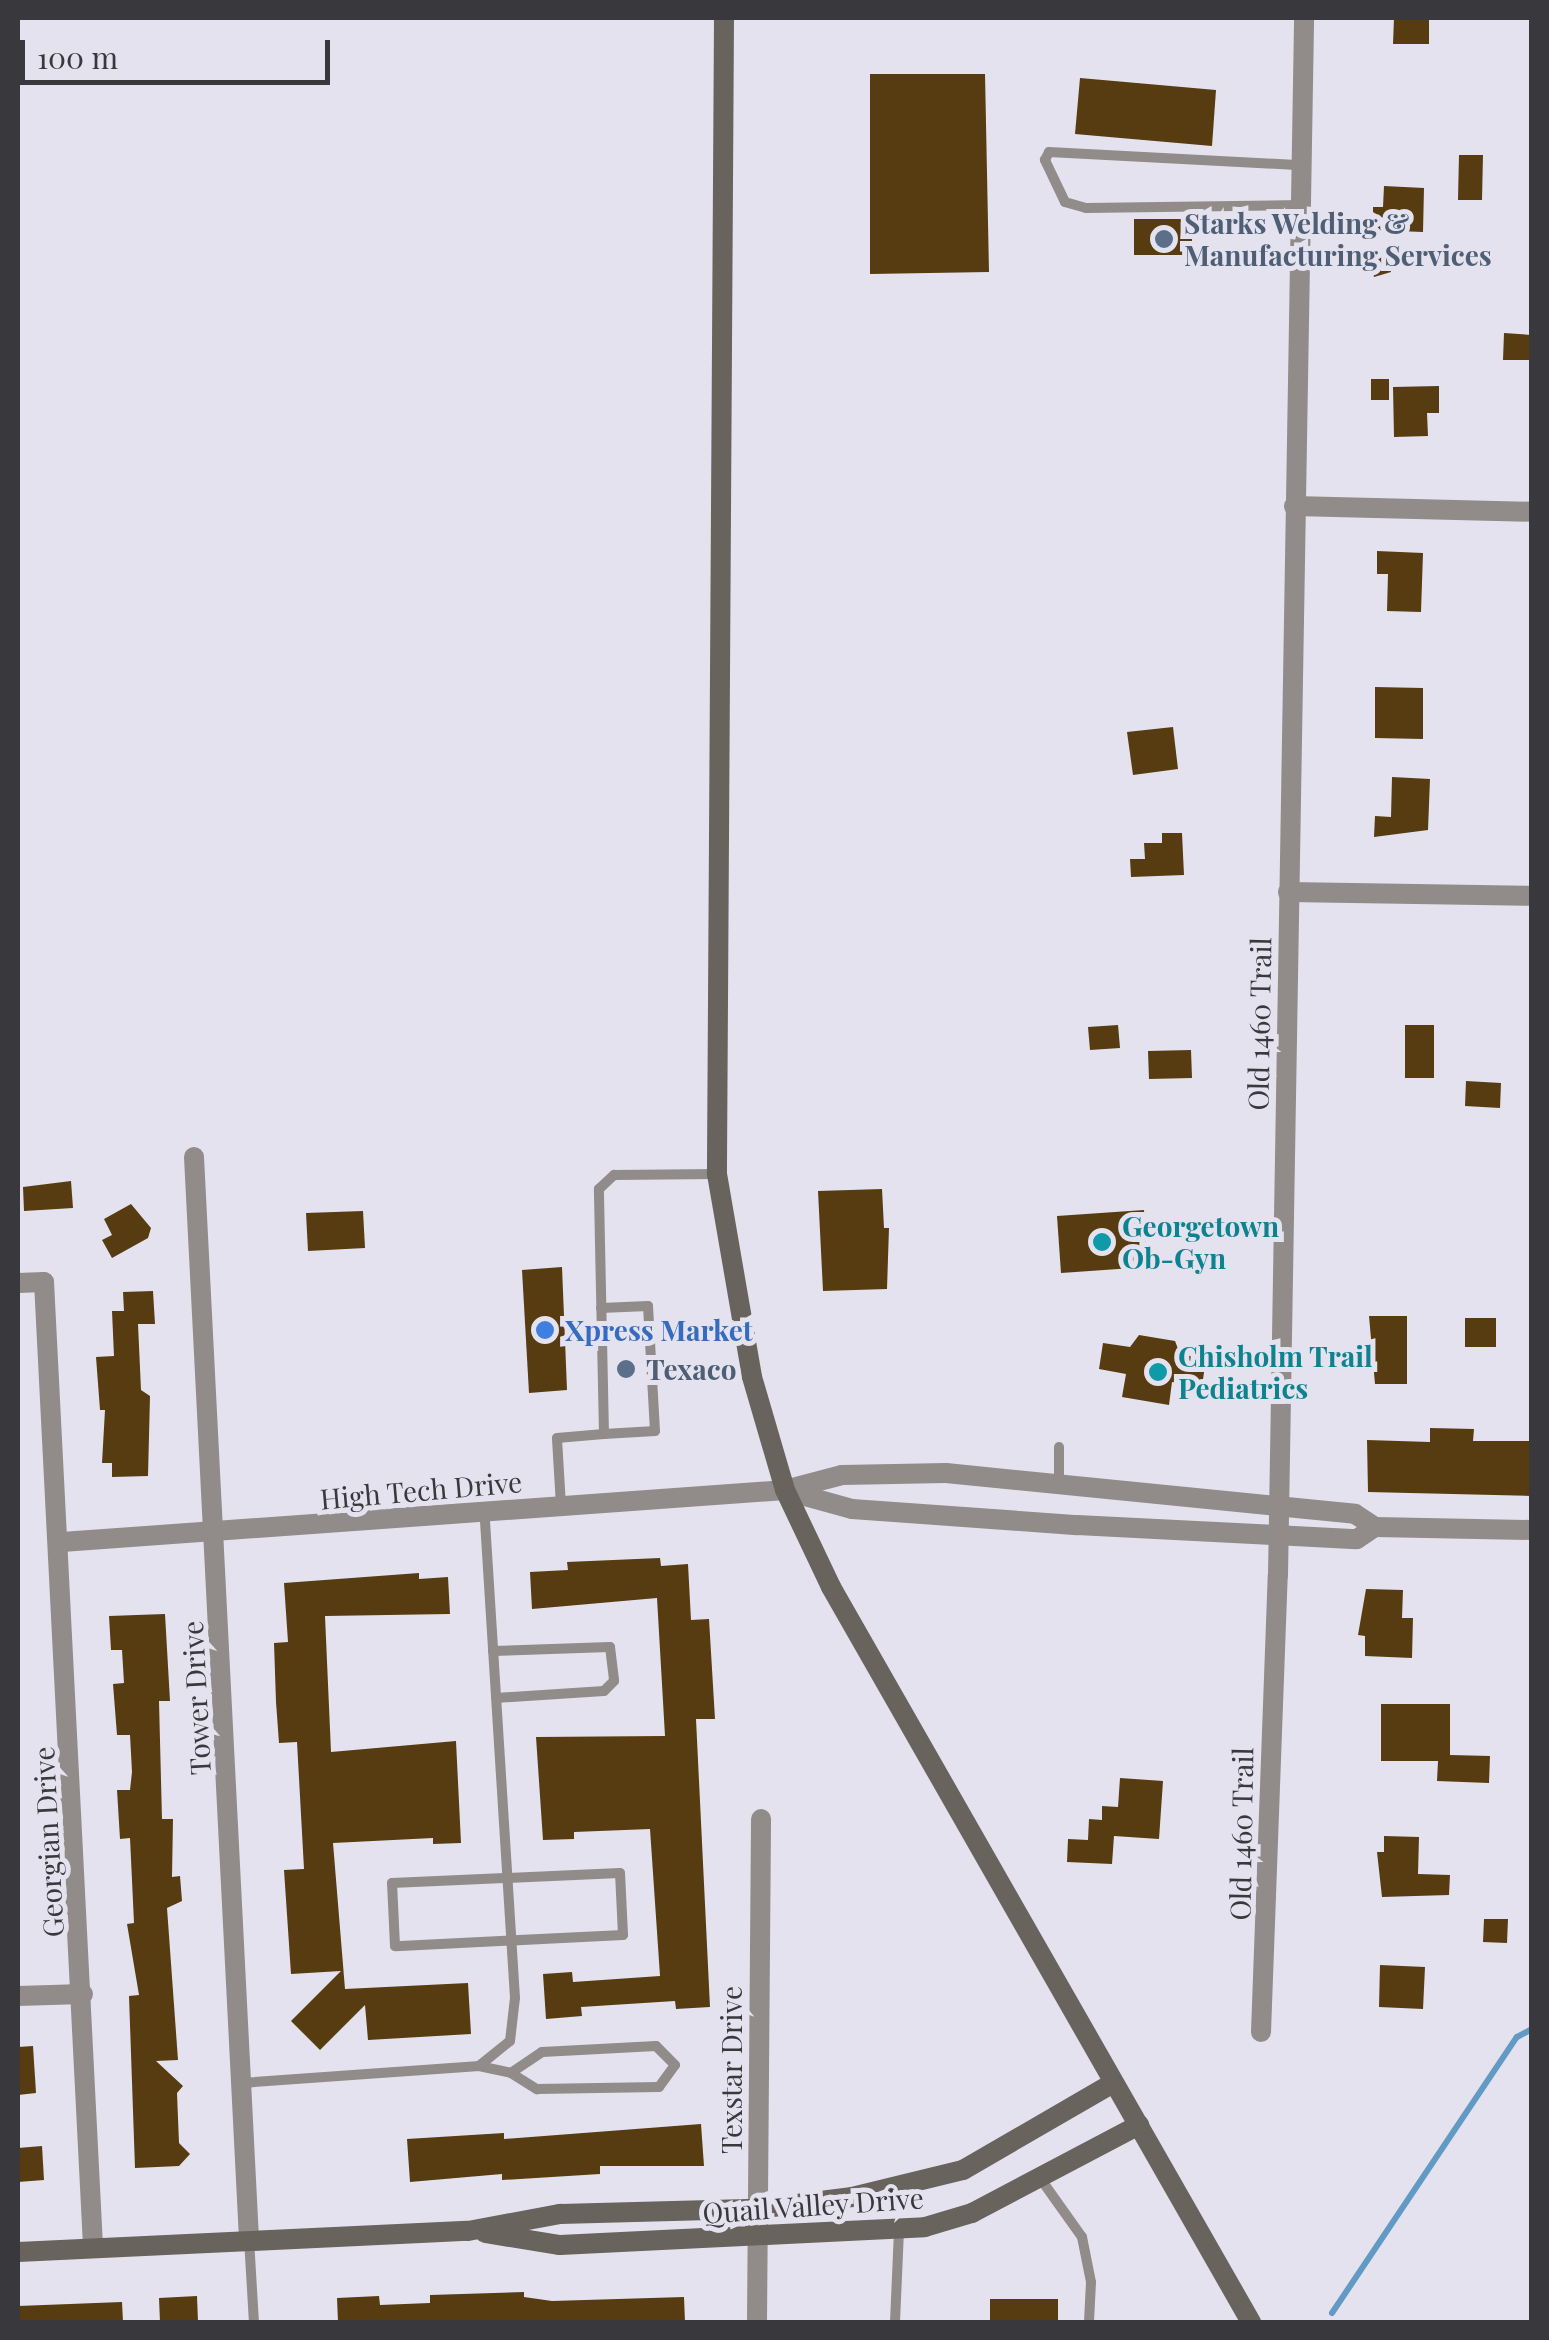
<!DOCTYPE html>
<style>
body{margin:0}
#map{position:relative;width:1549px;height:2340px;overflow:hidden;background:#e4e2ee;font-family:"Playfair Display",serif}
div>[style]{position:absolute}
[style*='--x']{left:calc(var(--x)*1px);top:calc(var(--y)*1px);width:calc(var(--w)*1px);rotate:calc(var(--a)*1deg)}
.stream>*{height:6px;margin:-3px;padding:0 3px;transform-origin:3px;border-radius:3px;background:#629ac4}
.building>*{inset:0;background:#563c10}
.lane>*{height:10px;margin:-5px;padding:0 5px;transform-origin:5px;border-radius:5px;background:#918c89}
.street>*{height:20px;margin:-10px;padding:0 10px;transform-origin:10px;border-radius:10px;background:#918c89}
.secondary>*{height:20px;margin:-10px;padding:0 10px;transform-origin:10px;border-radius:10px;background:#69635e}
.dots>*{width:28px;height:28px;translate:-50% -50%;box-sizing:border-box;border:5px solid #e4e2ee;border-radius:50%}
span{translate:-50% -50%;white-space:nowrap;text-align:center;line-height:1.15;-webkit-text-stroke:10px #e4e2ee;paint-order:stroke}
.service-label{font-size:28px;color:#4e5e75;font-weight:700}
.left{translate:0 -50%;text-align:left}
.street-label{font-size:28px;color:#39383d}
.culture-label{font-size:28px;color:#0d838f;font-weight:700}
.shop-label{font-size:28px;color:#366cbe;font-weight:700}
.frame{position:absolute;inset:0;border:20px solid #39383d;pointer-events:none}
.scale{position:absolute;left:20px;top:40px;width:310px;height:45px;box-sizing:border-box;border:5px solid #39383d;border-top:0;padding-left:12px;font-size:30px;line-height:35px;white-space:nowrap;color:#39383d;-webkit-text-stroke:8px #e4e2ee;paint-order:stroke}
</style>
<div id="map">
<div class="stream">
<i style="--x:1332;--y:2313;--w:332;--a:-56.2"></i>
<i style="--x:1517;--y:2037;--w:17;--a:-28"></i>
</div>
<div class="building">
<i style="clip-path:polygon(1394px 18px,1429px 18px,1429px 44px,1393px 44px)"></i>
<i style="clip-path:polygon(870px 74px,985px 74px,989px 272px,870px 274px)"></i>
<i style="clip-path:polygon(1080px 78px,1216px 90px,1212px 146px,1075px 134px)"></i>
<i style="clip-path:polygon(1459px 155px,1483px 155px,1482px 200px,1458px 200px)"></i>
<i style="clip-path:polygon(1384px 186px,1424px 188px,1423px 232px,1373px 230px,1373px 207px,1383px 207px)"></i>
<i style="clip-path:polygon(1134px 219px,1192px 219px,1192px 255px,1134px 255px)"></i>
<i style="clip-path:polygon(1386px 254px,1391px 272px,1374px 277px,1369px 259px)"></i>
<i style="clip-path:polygon(1504px 333px,1532px 335px,1532px 360px,1503px 360px)"></i>
<i style="clip-path:polygon(1371px 379px,1389px 379px,1389px 400px,1371px 400px)"></i>
<i style="clip-path:polygon(1439px 386px,1439px 413px,1427px 413px,1428px 436px,1394px 437px,1393px 387px)"></i>
<i style="clip-path:polygon(1377px 551px,1423px 553px,1421px 612px,1387px 611px,1388px 574px,1377px 574px)"></i>
<i style="clip-path:polygon(1375px 687px,1423px 688px,1423px 739px,1375px 738px)"></i>
<i style="clip-path:polygon(1173px 727px,1178px 769px,1133px 775px,1127px 732px)"></i>
<i style="clip-path:polygon(1392px 777px,1430px 779px,1428px 830px,1374px 837px,1375px 816px,1391px 817px)"></i>
<i style="clip-path:polygon(1162px 833px,1182px 833px,1184px 875px,1131px 877px,1130px 859px,1145px 859px,1144px 843px,1162px 843px)"></i>
<i style="clip-path:polygon(1118px 1025px,1120px 1048px,1090px 1050px,1088px 1027px)"></i>
<i style="clip-path:polygon(1405px 1025px,1434px 1025px,1434px 1078px,1405px 1078px)"></i>
<i style="clip-path:polygon(1191px 1050px,1192px 1078px,1149px 1079px,1148px 1051px)"></i>
<i style="clip-path:polygon(1466px 1081px,1501px 1083px,1500px 1108px,1465px 1106px)"></i>
<i style="clip-path:polygon(71px 1181px,73px 1208px,24px 1211px,23px 1187px)"></i>
<i style="clip-path:polygon(882px 1189px,884px 1228px,889px 1228px,887px 1289px,823px 1291px,818px 1191px)"></i>
<i style="clip-path:polygon(131px 1204px,151px 1228px,148px 1238px,112px 1258px,102px 1240px,112px 1235px,104px 1219px)"></i>
<i style="clip-path:polygon(1144px 1210px,1147px 1267px,1061px 1273px,1057px 1216px)"></i>
<i style="clip-path:polygon(363px 1211px,365px 1248px,308px 1251px,306px 1213px)"></i>
<i style="clip-path:polygon(562px 1267px,567px 1390px,529px 1393px,522px 1270px)"></i>
<i style="clip-path:polygon(153px 1291px,155px 1324px,138px 1324px,141px 1390px,150px 1396px,148px 1476px,112px 1477px,112px 1463px,102px 1463px,105px 1410px,100px 1410px,96px 1357px,114px 1356px,112px 1311px,124px 1311px,123px 1292px)"></i>
<i style="clip-path:polygon(1369px 1316px,1407px 1316px,1407px 1384px,1375px 1384px)"></i>
<i style="clip-path:polygon(1465px 1318px,1496px 1318px,1496px 1347px,1465px 1347px)"></i>
<i style="clip-path:polygon(1139px 1335px,1175px 1341px,1180px 1354px,1206px 1359px,1202px 1386px,1172px 1382px,1169px 1405px,1122px 1397px,1126px 1374px,1099px 1369px,1103px 1343px,1130px 1347px)"></i>
<i style="clip-path:polygon(1430px 1428px,1474px 1429px,1473px 1441px,1532px 1441px,1532px 1496px,1368px 1492px,1367px 1440px,1430px 1442px)"></i>
<i style="clip-path:polygon(660px 1558px,661px 1566px,688px 1564px,691px 1620px,709px 1619px,715px 1719px,696px 1719px,710px 2007px,676px 2009px,675px 2001px,581px 2007px,582px 2016px,546px 2019px,543px 1974px,572px 1972px,573px 1982px,660px 1976px,650px 1829px,574px 1832px,574px 1839px,543px 1840px,536px 1737px,665px 1736px,657px 1598px,532px 1609px,530px 1572px,568px 1570px,567px 1562px)"></i>
<i style="clip-path:polygon(419px 1573px,419px 1579px,448px 1577px,450px 1614px,325px 1616px,331px 1752px,456px 1741px,461px 1843px,433px 1844px,433px 1838px,333px 1843px,345px 1989px,468px 1983px,471px 2034px,368px 2040px,365px 2005px,320px 2050px,291px 2021px,341px 1971px,291px 1974px,284px 1870px,304px 1869px,297px 1742px,279px 1743px,276px 1702px,274px 1643px,288px 1642px,284px 1583px)"></i>
<i style="clip-path:polygon(1366px 1589px,1403px 1590px,1402px 1618px,1413px 1618px,1412px 1658px,1365px 1656px,1365px 1636px,1358px 1635px)"></i>
<i style="clip-path:polygon(165px 1614px,170px 1701px,159px 1701px,162px 1819px,173px 1819px,172px 1877px,180px 1876px,182px 1901px,167px 1908px,178px 2060px,156px 2061px,183px 2086px,177px 2093px,179px 2143px,190px 2154px,179px 2166px,135px 2168px,129px 1996px,139px 1995px,127px 1924px,134px 1923px,130px 1838px,120px 1839px,117px 1790px,130px 1790px,132px 1772px,130px 1735px,117px 1735px,113px 1684px,124px 1683px,122px 1650px,111px 1650px,109px 1616px)"></i>
<i style="clip-path:polygon(1381px 1704px,1450px 1704px,1450px 1755px,1490px 1756px,1489px 1783px,1437px 1781px,1438px 1761px,1381px 1761px)"></i>
<i style="clip-path:polygon(1120px 1778px,1163px 1781px,1159px 1839px,1114px 1836px,1112px 1864px,1067px 1862px,1068px 1839px,1088px 1840px,1089px 1819px,1102px 1820px,1102px 1806px,1118px 1807px)"></i>
<i style="clip-path:polygon(1384px 1836px,1419px 1837px,1418px 1874px,1450px 1875px,1449px 1895px,1382px 1897px,1377px 1852px,1384px 1852px)"></i>
<i style="clip-path:polygon(1484px 1919px,1508px 1919px,1507px 1943px,1483px 1942px)"></i>
<i style="clip-path:polygon(1380px 1965px,1425px 1967px,1423px 2009px,1379px 2007px)"></i>
<i style="clip-path:polygon(33px 2046px,36px 2093px,18px 2095px,18px 2047px)"></i>
<i style="clip-path:polygon(701px 2124px,704px 2166px,600px 2166px,600px 2174px,502px 2180px,502px 2174px,410px 2182px,407px 2139px,504px 2133px,504px 2139px)"></i>
<i style="clip-path:polygon(42px 2146px,44px 2180px,18px 2182px,18px 2148px)"></i>
<i style="clip-path:polygon(524px 2292px,524px 2297px,552px 2301px,684px 2297px,685px 2322px,338px 2322px,337px 2298px,379px 2296px,380px 2305px,430px 2303px,430px 2295px)"></i>
<i style="clip-path:polygon(197px 2296px,198px 2322px,160px 2322px,159px 2298px)"></i>
<i style="clip-path:polygon(990px 2299px,1058px 2299px,1058px 2322px,990px 2322px)"></i>
<i style="clip-path:polygon(122px 2302px,123px 2322px,18px 2322px,18px 2306px)"></i>
</div>
<div class="lane">
<i style="--x:1300;--y:205;--w:214;--a:179.2"></i>
<i style="--x:1086;--y:208;--w:22;--a:-164"></i>
<i style="--x:1065;--y:202;--w:47;--a:-115.5"></i>
<i style="--x:1045;--y:160;--w:9;--a:-63"></i>
<i style="--x:1049;--y:152;--w:252;--a:3"></i>
<i style="--x:601;--y:1308;--w:47;--a:-2.4"></i>
<i style="--x:648;--y:1306;--w:125;--a:86.8"></i>
<i style="--x:655;--y:1431;--w:51;--a:176.6"></i>
<i style="--x:1059;--y:1447;--w:40;--a:90"></i>
<i style="--x:561;--y:1506;--w:68;--a:-93.4"></i>
<i style="--x:557;--y:1438;--w:47;--a:-4.9"></i>
<i style="--x:604;--y:1434;--w:245;--a:-91.2"></i>
<i style="--x:599;--y:1189;--w:21;--a:-43"></i>
<i style="--x:614;--y:1175;--w:102;--a:-0.6"></i>
<i style="--x:493;--y:1651;--w:117;--a:-2"></i>
<i style="--x:610;--y:1647;--w:34;--a:83"></i>
<i style="--x:614;--y:1681;--w:14;--a:135"></i>
<i style="--x:604;--y:1691;--w:108;--a:176.3"></i>
<i style="--x:620;--y:1873;--w:62;--a:87.2"></i>
<i style="--x:623;--y:1935;--w:228;--a:177.2"></i>
<i style="--x:395;--y:1946;--w:63;--a:-92.7"></i>
<i style="--x:392;--y:1883;--w:228;--a:-2.5"></i>
<i style="--x:479;--y:2066;--w:33;--a:12"></i>
<i style="--x:511;--y:2073;--w:31;--a:32"></i>
<i style="--x:537;--y:2089;--w:122;--a:-0.9"></i>
<i style="--x:659;--y:2087;--w:27;--a:-54"></i>
<i style="--x:675;--y:2065;--w:27;--a:-135"></i>
<i style="--x:656;--y:2046;--w:114;--a:177"></i>
<i style="--x:542;--y:2052;--w:37;--a:146"></i>
<i style="--x:241;--y:2083;--w:239;--a:-4.1"></i>
<i style="--x:479;--y:2066;--w:40;--a:-39"></i>
<i style="--x:510;--y:2041;--w:43;--a:-83.4"></i>
<i style="--x:515;--y:1998;--w:487;--a:-93.6"></i>
<i style="--x:1040;--y:2178;--w:72;--a:54.6"></i>
<i style="--x:1082;--y:2237;--w:46;--a:78.7"></i>
<i style="--x:1091;--y:2282;--w:40;--a:92.9"></i>
<i style="--x:249;--y:2239;--w:83;--a:86.6"></i>
<i style="--x:895;--y:2322;--w:92;--a:-87.5"></i>
</div>
<div class="street">
<i style="--x:1294;--y:506;--w:238;--a:1.4"></i>
<i style="--x:1288;--y:892;--w:244;--a:0.9"></i>
<i style="--x:194;--y:1157;--w:1082;--a:87.09"></i>
<i style="--x:18;--y:1283;--w:26;--a:-2"></i>
<i style="--x:44;--y:1282;--w:965;--a:87.09"></i>
<i style="--x:787;--y:1491;--w:67;--a:15.5"></i>
<i style="--x:852;--y:1509;--w:226;--a:4.1"></i>
<i style="--x:1077;--y:1525;--w:280;--a:2.9"></i>
<i style="--x:1357;--y:1539;--w:22;--a:-34"></i>
<i style="--x:1375;--y:1527;--w:157;--a:1.1"></i>
<i style="--x:62;--y:1542;--w:725;--a:-4.11"></i>
<i style="--x:785;--y:1490;--w:59;--a:-14.7"></i>
<i style="--x:842;--y:1475;--w:104;--a:-1.1"></i>
<i style="--x:946;--y:1473;--w:411;--a:5.7"></i>
<i style="--x:1355;--y:1514;--w:24;--a:33"></i>
<i style="--x:18;--y:1996;--w:65;--a:-1.8"></i>
<i style="--x:1261;--y:2032;--w:457;--a:-87.9"></i>
<i style="--x:1278;--y:1575;--w:1557;--a:-89.04"></i>
<i style="--x:757;--y:2322;--w:503;--a:-89.54"></i>
</div>
<div class="secondary">
<i style="--x:724;--y:18;--w:1156;--a:90.35"></i>
<i style="--x:717;--y:1174;--w:206;--a:80.2"></i>
<i style="--x:752;--y:1377;--w:118;--a:73.7"></i>
<i style="--x:785;--y:1490;--w:107;--a:64.6"></i>
<i style="--x:831;--y:1587;--w:847;--a:60.26"></i>
<i style="--x:485;--y:2233;--w:76;--a:9.1"></i>
<i style="--x:560;--y:2245;--w:365;--a:-2.8"></i>
<i style="--x:925;--y:2227;--w:49;--a:-16.6"></i>
<i style="--x:972;--y:2213;--w:189;--a:-27.8"></i>
<i style="--x:18;--y:2252;--w:450;--a:-2.7"></i>
<i style="--x:468;--y:2231;--w:94;--a:-10.5"></i>
<i style="--x:560;--y:2214;--w:197;--a:-1.5"></i>
<i style="--x:757;--y:2209;--w:96;--a:-7.2"></i>
<i style="--x:852;--y:2197;--w:114;--a:-13.7"></i>
<i style="--x:963;--y:2170;--w:173;--a:-30.1"></i>
</div>
<div class="dots">
<i style="left:1164px;top:239px;background:#5c6f8a"></i>
<i style="left:1102px;top:1242px;background:#0f9aa8"></i>
<i style="left:545px;top:1330px;background:#3f7fe0"></i>
<i style="left:626px;top:1369px;background:#5c6f8a"></i>
<i style="left:1158px;top:1372px;background:#0f9aa8"></i>
</div>
<div class="service-label">
<span class="left" style="left:1184px;top:239px">Starks Welding &amp;<br>Manufacturing Services</span>
<span class="left" style="left:646px;top:1369px">Texaco</span>
</div>
<div class="street-label">
<span style="left:1259px;top:1024px;rotate:-89deg">Old 1460 Trail</span>
<span style="left:421px;top:1490px;rotate:-5deg">High Tech Drive</span>
<span style="left:196px;top:1698px;rotate:-93deg">Tower Drive</span>
<span style="left:1241px;top:1834px;rotate:-89deg">Old 1460 Trail</span>
<span style="left:48px;top:1842px;rotate:-93deg">Georgian Drive</span>
<span style="left:731px;top:2070px;rotate:-90deg">Texstar Drive</span>
<span style="left:813px;top:2205px;rotate:-4deg">Quail Valley Drive</span>
</div>
<div class="culture-label">
<span class="left" style="left:1122px;top:1242px">Georgetown<br>Ob-Gyn</span>
<span class="left" style="left:1178px;top:1372px">Chisholm Trail<br>Pediatrics</span>
</div>
<div class="shop-label">
<span class="left" style="left:565px;top:1330px">Xpress Market</span>
</div>
<div class="frame"></div>
<div class="scale">100 m</div>
</div>
